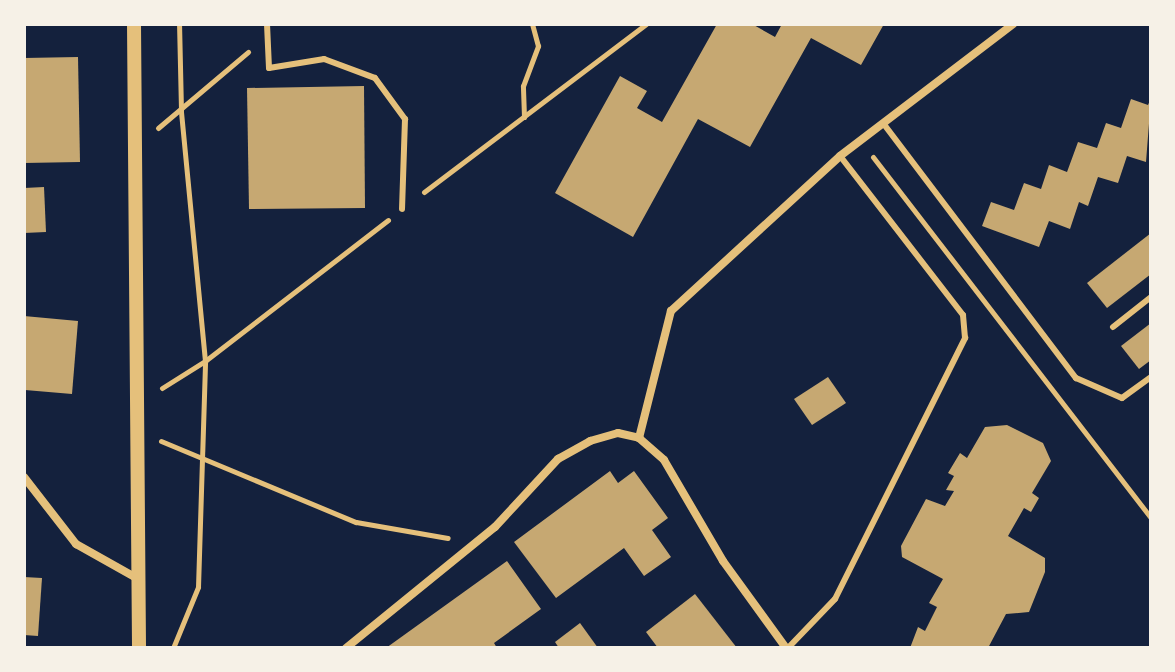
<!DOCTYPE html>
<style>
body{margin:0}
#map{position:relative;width:1175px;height:672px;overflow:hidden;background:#14213d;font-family:Commissioner,sans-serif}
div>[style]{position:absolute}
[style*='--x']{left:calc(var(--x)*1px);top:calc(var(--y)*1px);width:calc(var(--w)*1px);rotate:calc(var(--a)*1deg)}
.building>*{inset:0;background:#c6a872}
.path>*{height:5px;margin:-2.5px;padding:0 2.5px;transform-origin:2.5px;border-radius:2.5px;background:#e5c07b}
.service>*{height:6px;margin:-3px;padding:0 3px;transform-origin:3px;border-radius:3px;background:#e5c07b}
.minor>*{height:8px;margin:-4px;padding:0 4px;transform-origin:4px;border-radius:4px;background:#e5c07b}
.tertiary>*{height:14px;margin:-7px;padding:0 7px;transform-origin:7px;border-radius:7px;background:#e5c07b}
span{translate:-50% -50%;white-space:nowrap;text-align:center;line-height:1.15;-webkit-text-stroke:6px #f6f1e7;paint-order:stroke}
.frame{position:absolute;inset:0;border:26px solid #f6f1e7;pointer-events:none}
</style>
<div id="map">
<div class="building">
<i style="clip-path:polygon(717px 24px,752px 24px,775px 37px,782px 24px,884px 24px,861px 65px,811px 38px,750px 147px,698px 119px,633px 237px,555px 193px,620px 76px,647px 91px,637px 108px,662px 122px)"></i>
<i style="clip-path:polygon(78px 57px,80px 162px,24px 163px,24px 58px)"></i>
<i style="clip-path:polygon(364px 86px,365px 208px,249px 209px,247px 88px)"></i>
<i style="clip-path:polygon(1151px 98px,1146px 162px,1127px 156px,1118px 183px,1098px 177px,1088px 206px,1079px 202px,1070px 229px,1049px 221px,1039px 247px,982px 226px,991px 202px,1014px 210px,1024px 183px,1041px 189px,1049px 165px,1067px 172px,1078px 142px,1097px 148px,1106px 123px,1121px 128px,1131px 99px,1148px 105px)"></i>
<i style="clip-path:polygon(44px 187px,46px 232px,24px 233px,24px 188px)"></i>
<i style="clip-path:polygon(1151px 233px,1151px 274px,1107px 308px,1087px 283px)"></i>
<i style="clip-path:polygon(24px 316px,78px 321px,72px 394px,25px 390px)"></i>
<i style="clip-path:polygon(1151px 323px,1151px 360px,1139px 369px,1121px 346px)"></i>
<i style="clip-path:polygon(828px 377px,846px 403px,812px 425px,794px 399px)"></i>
<i style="clip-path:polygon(1007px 425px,1043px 443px,1051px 461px,1032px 493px,1039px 498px,1031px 512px,1024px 508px,1008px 536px,1045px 558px,1045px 572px,1029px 612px,1006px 614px,988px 648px,910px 648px,918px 627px,925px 631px,937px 607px,929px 603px,943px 579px,902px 557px,901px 546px,926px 499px,945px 506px,954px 491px,946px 490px,954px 476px,948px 473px,960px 453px,967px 458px,985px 427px)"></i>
<i style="clip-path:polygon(610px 471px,618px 483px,634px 471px,668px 518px,652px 530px,671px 557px,644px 576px,624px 548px,556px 598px,514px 542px)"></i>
<i style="clip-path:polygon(507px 561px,541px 609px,494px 643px,497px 648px,386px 648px)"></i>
<i style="clip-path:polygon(24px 577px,42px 578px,38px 636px,24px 635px)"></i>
<i style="clip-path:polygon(695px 594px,737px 648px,658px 648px,646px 632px)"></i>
<i style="clip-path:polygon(580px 623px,598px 648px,559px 648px,555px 642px)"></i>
</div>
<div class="path">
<i style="--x:524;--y:117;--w:31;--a:-92"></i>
<i style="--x:523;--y:86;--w:43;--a:-69.4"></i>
<i style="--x:538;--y:46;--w:23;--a:-105"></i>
<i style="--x:158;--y:128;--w:118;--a:-40.2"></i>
<i style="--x:873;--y:157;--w:456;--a:52.4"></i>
<i style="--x:424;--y:192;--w:278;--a:-37.1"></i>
<i style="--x:162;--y:388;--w:51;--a:-32.1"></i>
<i style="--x:205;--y:361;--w:231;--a:-37.6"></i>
<i style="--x:161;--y:441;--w:211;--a:22.6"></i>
<i style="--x:356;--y:522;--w:93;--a:9.9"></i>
<i style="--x:173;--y:648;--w:66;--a:-67.7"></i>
<i style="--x:198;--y:587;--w:226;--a:-88.2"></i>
<i style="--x:205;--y:361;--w:252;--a:-95.5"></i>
<i style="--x:181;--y:110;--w:86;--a:-91.3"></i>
</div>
<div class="service">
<i style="--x:267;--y:24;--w:44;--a:87.4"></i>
<i style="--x:269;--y:68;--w:56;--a:-9.3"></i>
<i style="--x:324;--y:59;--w:54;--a:20.4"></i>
<i style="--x:375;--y:78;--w:51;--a:53.8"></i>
<i style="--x:405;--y:119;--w:90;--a:91.9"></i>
<i style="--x:883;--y:123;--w:320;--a:52.9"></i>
<i style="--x:1076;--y:378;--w:50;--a:23.5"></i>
<i style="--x:1122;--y:398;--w:36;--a:-36"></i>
<i style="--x:1113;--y:327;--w:48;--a:-38.3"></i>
<i style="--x:788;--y:648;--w:68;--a:-46.2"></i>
<i style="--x:835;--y:599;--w:292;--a:-63.5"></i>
<i style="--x:965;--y:338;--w:23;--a:-95"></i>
<i style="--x:963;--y:315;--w:201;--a:-127.7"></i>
</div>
<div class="minor">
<i style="--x:639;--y:438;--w:131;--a:-75.9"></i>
<i style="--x:671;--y:311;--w:229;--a:-42.5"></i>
<i style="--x:840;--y:156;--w:218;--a:-37.3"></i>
<i style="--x:24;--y:477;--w:85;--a:52.2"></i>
<i style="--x:76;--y:544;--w:71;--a:29.4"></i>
<i style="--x:346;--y:648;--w:192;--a:-39.1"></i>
<i style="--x:495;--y:527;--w:93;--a:-47.2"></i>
<i style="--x:558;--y:459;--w:37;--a:-29"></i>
<i style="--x:590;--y:441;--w:29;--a:-16"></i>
<i style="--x:618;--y:433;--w:22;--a:13"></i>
<i style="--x:639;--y:438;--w:33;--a:41"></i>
<i style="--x:664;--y:460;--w:117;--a:59.7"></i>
<i style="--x:723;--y:561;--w:107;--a:54.1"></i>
</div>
<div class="tertiary">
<i style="--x:134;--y:24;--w:624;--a:89.54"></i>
</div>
<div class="frame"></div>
</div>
